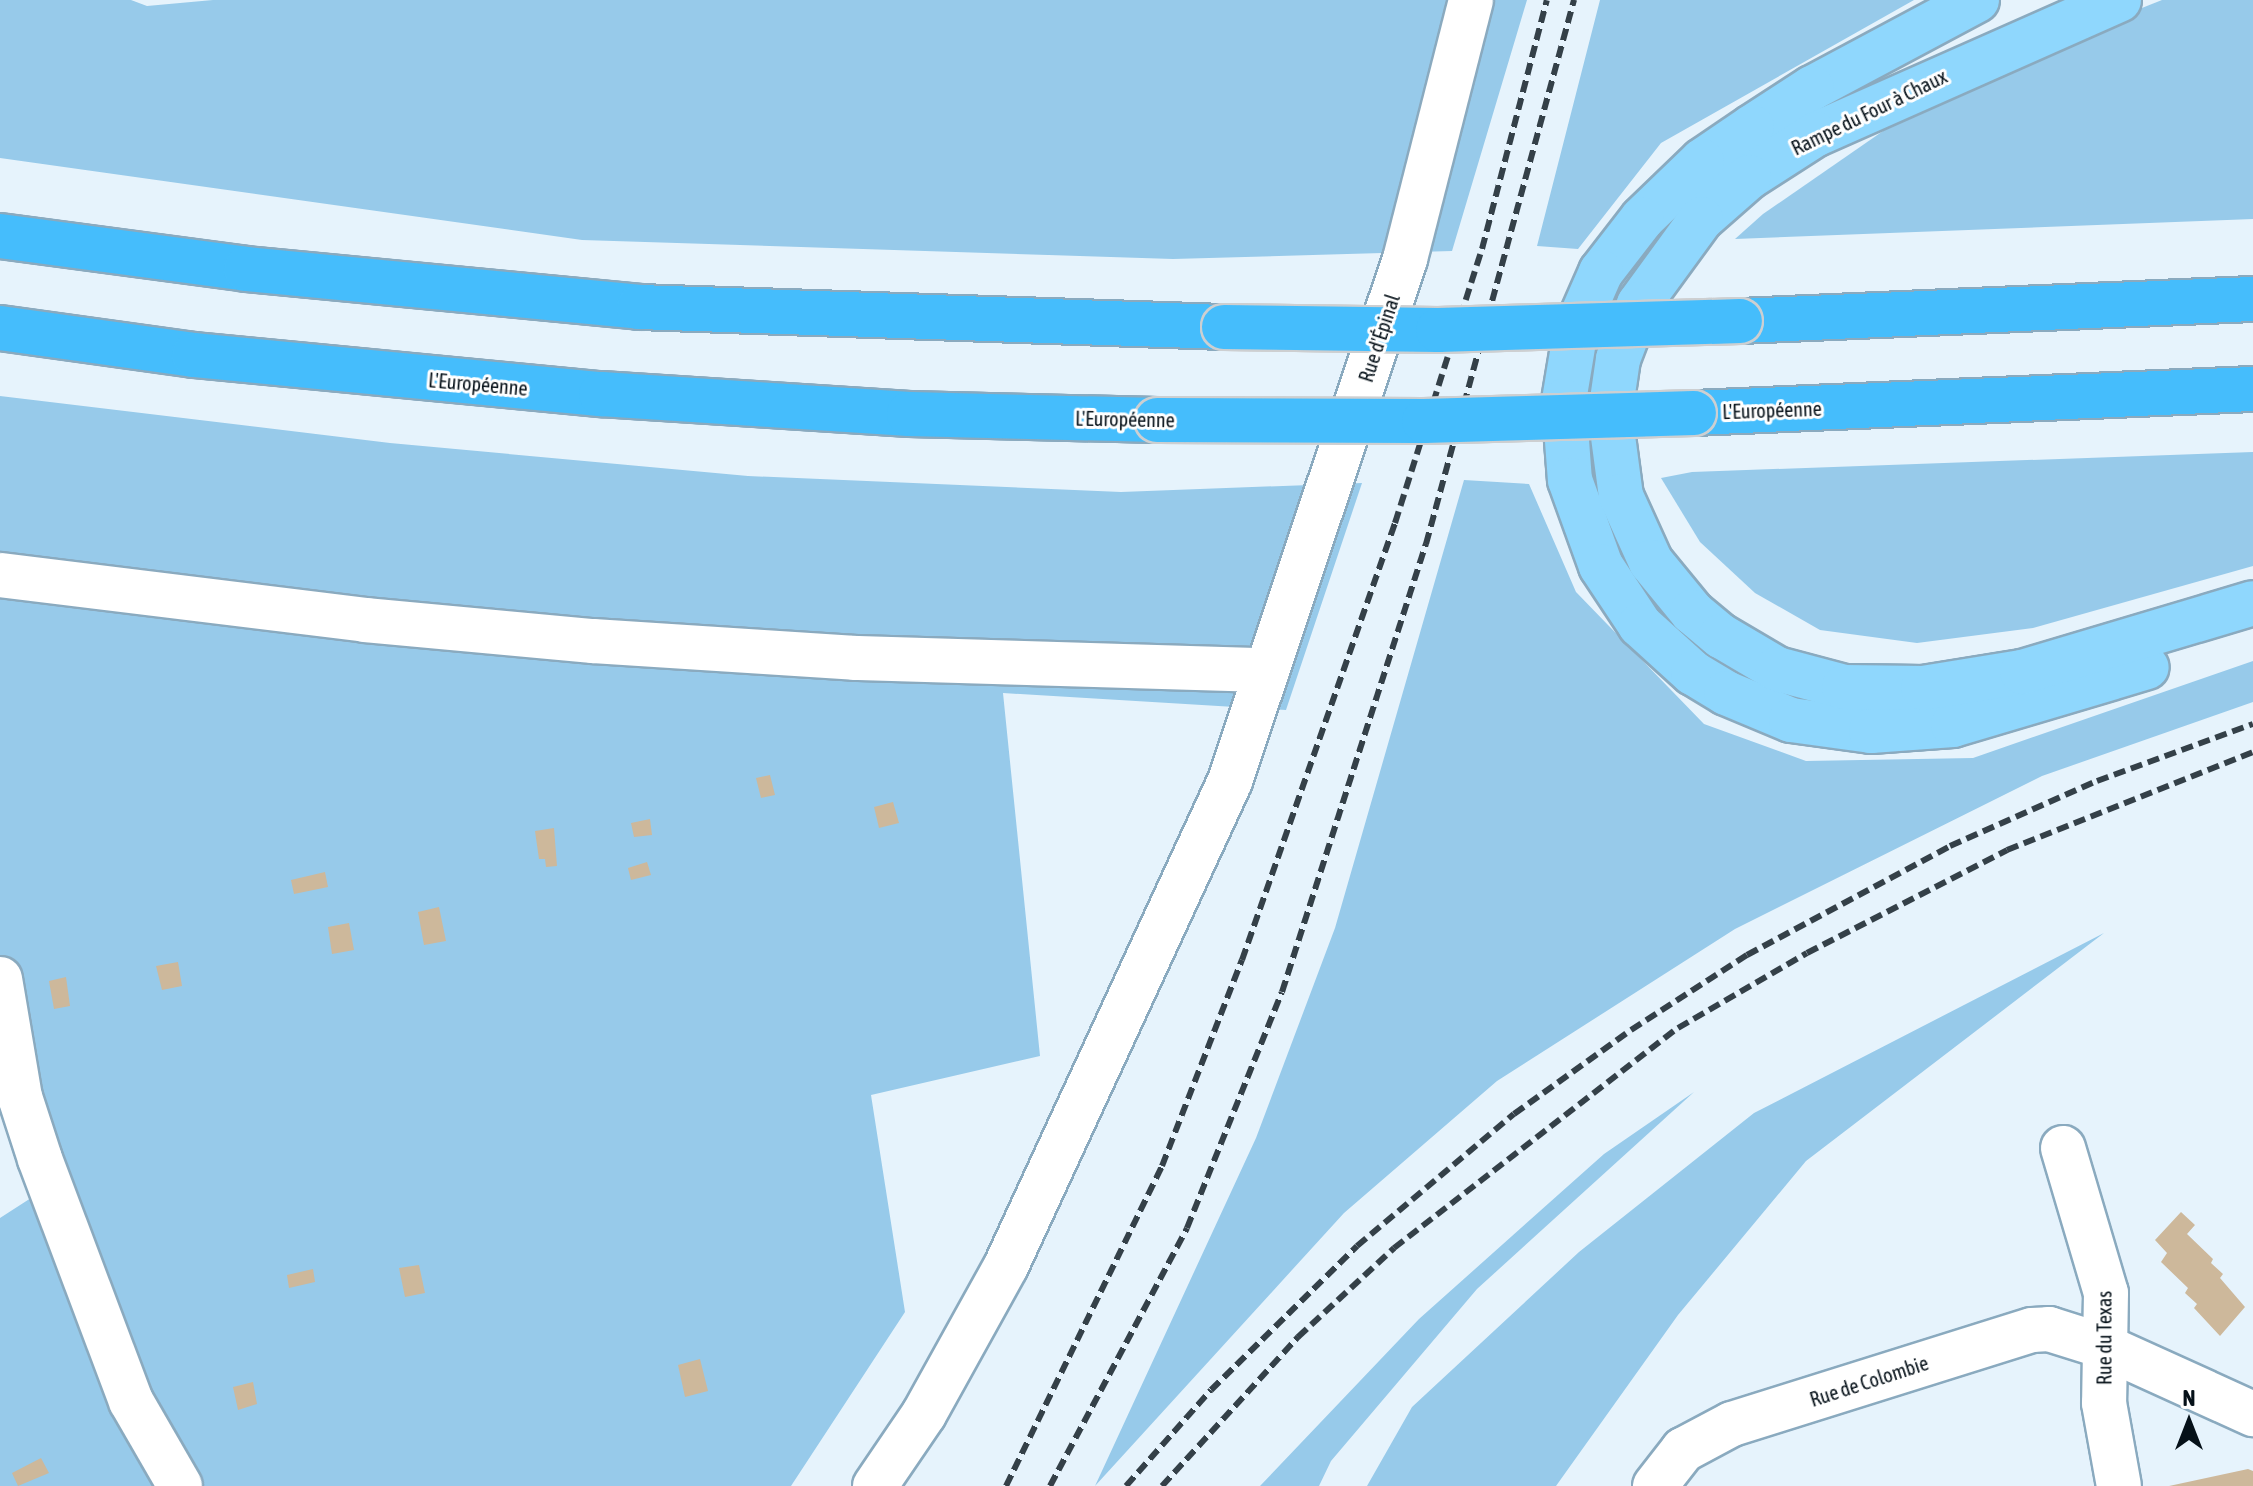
<!DOCTYPE html>
<meta charset="utf-8">
<style>
body{margin:0}
#map{position:relative;width:2253px;height:1486px;overflow:hidden;background:#e6f3fc;font-family:"Asap Condensed",sans-serif}
div>[style]{position:absolute}
[style*='--x']{left:calc(var(--x)*1px);top:calc(var(--y)*1px);width:calc(var(--w)*1px);rotate:calc(var(--a)*1deg)}
.green>*{inset:0;background:#97caea}
.building>*{inset:0;background:#cdb89b}
.roads{filter:drop-shadow(2px 0 #8aaabf) drop-shadow(-2px 0 #8aaabf) drop-shadow(0 2px #8aaabf) drop-shadow(0 -2px #8aaabf)}
.minor>*{height:44px;margin:-22px;padding:0 22px;transform-origin:22px;border-radius:22px;background:#fff}
.major>*{height:44px;margin:-22px;padding:0 22px;transform-origin:22px;border-radius:22px;background:#8fd7fd}
.highway>*{height:44px;margin:-22px;padding:0 22px;transform-origin:22px;border-radius:22px;background:#45bdfc}
.rail>*{height:6px;margin-top:-3px;transform-origin:0;background:repeating-linear-gradient(90deg,#344048 0 12px,transparent 0 18px)}
.bridges{filter:drop-shadow(2px 0 #cdcfd1) drop-shadow(-2px 0 #cdcfd1) drop-shadow(0 2px #cdcfd1) drop-shadow(0 -2px #cdcfd1)}
.highway-bridge>*{height:44px;margin:-22px;padding:0 22px;transform-origin:22px;border-radius:22px;background:#45bdfc}
span{translate:-50% -50%;white-space:nowrap;text-align:center;line-height:1.15;-webkit-text-stroke:6px #fff;paint-order:stroke}
.street-label{font-size:20px;color:#061119}
.north{position:absolute;left:2149px;top:1382px;width:80px;height:80px;-webkit-text-stroke:6px #fff;paint-order:stroke;rotate:0deg;font-size:22px;font-weight:700;line-height:32px;text-align:center;color:#061119}
.north::after{content:'';display:block;margin:auto;width:28px;height:36px;background:#061119;clip-path:polygon(50% 0,100% 100%,50% 72%,0 100%)}
</style>
<div id="map">
<div class="green">
<i style="clip-path:polygon(0 0,131px 0,147px 6px,213px 0,1527px 0,1452px 251px,1173px 259px,582px 240px,0 158px)"></i>
<i style="clip-path:polygon(1600px 0,1914px 0,1661px 143px,1578px 249px,1537px 246px)"></i>
<i style="clip-path:polygon(2162px 0,2253px 0,2253px 219px,1735px 239px,1763px 214px,1951px 84px)"></i>
<i style="clip-path:polygon(0 396px,390px 443px,748px 476px,1121px 492px,1362px 483px,1286px 710px,1003px 693px,1040px 1056px,871px 1095px,905px 1312px,791px 1486px,0 1486px,0 1218px,31px 1198px,0 1059px)"></i>
<i style="clip-path:polygon(2253px 452px,2253px 566px,2033px 628px,1917px 643px,1820px 630px,1755px 593px,1700px 542px,1661px 478px,1692px 472px)"></i>
<i style="clip-path:polygon(1464px 480px,1529px 484px,1576px 592px,1704px 724px,1806px 761px,1973px 758px,2253px 661px,2253px 702px,2042px 776px,1735px 929px,1497px 1081px,1344px 1213px,1095px 1486px,1256px 1138px,1335px 928px)"></i>
<i style="clip-path:polygon(2104px 933px,1806px 1161px,1678px 1315px,1556px 1486px,1367px 1486px,1412px 1407px,1579px 1252px,1754px 1113px)"></i>
<i style="clip-path:polygon(1694px 1092px,1477px 1289px,1331px 1461px,1319px 1486px,1260px 1486px,1419px 1319px,1604px 1154px)"></i>
</div>
<div class="building">
<i style="clip-path:polygon(770px 775px,775px 795px,761px 798px,756px 778px)"></i>
<i style="clip-path:polygon(893px 802px,899px 823px,879px 828px,874px 807px)"></i>
<i style="clip-path:polygon(650px 819px,652px 835px,634px 837px,631px 823px)"></i>
<i style="clip-path:polygon(554px 828px,557px 866px,546px 867px,545px 859px,539px 859px,535px 831px)"></i>
<i style="clip-path:polygon(647px 862px,651px 875px,631px 880px,628px 868px)"></i>
<i style="clip-path:polygon(325px 872px,328px 887px,294px 894px,291px 880px)"></i>
<i style="clip-path:polygon(439px 907px,446px 941px,424px 945px,418px 912px)"></i>
<i style="clip-path:polygon(349px 923px,354px 950px,332px 954px,328px 927px)"></i>
<i style="clip-path:polygon(178px 962px,182px 986px,162px 990px,156px 966px)"></i>
<i style="clip-path:polygon(66px 977px,70px 1006px,54px 1009px,49px 981px)"></i>
<i style="clip-path:polygon(2181px 1212px,2195px 1225px,2187px 1234px,2213px 1259px,2211px 1263px,2223px 1274px,2220px 1278px,2245px 1307px,2220px 1336px,2194px 1308px,2197px 1304px,2185px 1293px,2188px 1288px,2161px 1262px,2167px 1253px,2155px 1240px)"></i>
<i style="clip-path:polygon(419px 1265px,425px 1293px,405px 1297px,399px 1268px)"></i>
<i style="clip-path:polygon(313px 1269px,315px 1282px,289px 1288px,287px 1275px)"></i>
<i style="clip-path:polygon(700px 1359px,708px 1391px,685px 1397px,678px 1365px)"></i>
<i style="clip-path:polygon(253px 1382px,257px 1404px,238px 1410px,233px 1387px)"></i>
<i style="clip-path:polygon(41px 1458px,49px 1473px,18px 1486px,12px 1473px)"></i>
<i style="clip-path:polygon(2248px 1469px,2253px 1471px,2253px 1486px,2169px 1486px)"></i>
</div>
<div class="roads">
<div class="minor">
<i style="--x:0;--y:575;--w:368;--a:7"></i>
<i style="--x:365;--y:620;--w:229;--a:5.3"></i>
<i style="--x:593;--y:641;--w:263;--a:3.7"></i>
<i style="--x:855;--y:658;--w:412;--a:1.7"></i>
<i style="--x:0;--y:979;--w:120;--a:80.4"></i>
<i style="--x:20;--y:1097;--w:65;--a:72.1"></i>
<i style="--x:40;--y:1159;--w:259;--a:69.4"></i>
<i style="--x:131;--y:1401;--w:98;--a:60"></i>
<i style="--x:2063;--y:1148;--w:151;--a:73.5"></i>
<i style="--x:2106;--y:1293;--w:110;--a:91"></i>
<i style="--x:2104;--y:1403;--w:84;--a:79.8"></i>
<i style="--x:875;--y:1486;--w:87;--a:-55.8"></i>
<i style="--x:924;--y:1414;--w:169;--a:-61"></i>
<i style="--x:1006;--y:1266;--w:534;--a:-65.21"></i>
<i style="--x:1230;--y:781;--w:551;--a:-71.47"></i>
<i style="--x:1405;--y:259;--w:267;--a:-75.7"></i>
<i style="--x:1655;--y:1486;--w:46;--a:-52.1"></i>
<i style="--x:1683;--y:1450;--w:55;--a:-28"></i>
<i style="--x:1732;--y:1424;--w:314;--a:-17.4"></i>
<i style="--x:2032;--y:1330;--w:17;--a:-3"></i>
<i style="--x:2049;--y:1329;--w:57;--a:17.5"></i>
<i style="--x:2103;--y:1346;--w:165;--a:24.4"></i>
</div>
<div class="major">
<i style="--x:1977;--y:0;--w:187;--a:151.9"></i>
<i style="--x:1812;--y:88;--w:72;--a:147"></i>
<i style="--x:1752;--y:127;--w:60;--a:145.8"></i>
<i style="--x:1702;--y:161;--w:83;--a:136"></i>
<i style="--x:1642;--y:219;--w:67;--a:127.7"></i>
<i style="--x:1601;--y:272;--w:62;--a:113.7"></i>
<i style="--x:1576;--y:329;--w:73;--a:99.5"></i>
<i style="--x:1564;--y:401;--w:79;--a:85.7"></i>
<i style="--x:1570;--y:480;--w:91;--a:70.2"></i>
<i style="--x:1601;--y:566;--w:71;--a:56.5"></i>
<i style="--x:1640;--y:625;--w:72;--a:42.2"></i>
<i style="--x:1693;--y:673;--w:39;--a:31"></i>
<i style="--x:1726;--y:693;--w:70;--a:22.6"></i>
<i style="--x:1791;--y:720;--w:81;--a:7.8"></i>
<i style="--x:1871;--y:731;--w:82;--a:-4.2"></i>
<i style="--x:1953;--y:725;--w:202;--a:-16.6"></i>
<i style="--x:2119;--y:0;--w:331;--a:156.1"></i>
<i style="--x:1816;--y:134;--w:80;--a:147.3"></i>
<i style="--x:1749;--y:177;--w:64;--a:138.8"></i>
<i style="--x:1701;--y:219;--w:105;--a:126.1"></i>
<i style="--x:1639;--y:304;--w:59;--a:110.9"></i>
<i style="--x:1618;--y:359;--w:56;--a:98.3"></i>
<i style="--x:1610;--y:414;--w:83;--a:82.4"></i>
<i style="--x:1621;--y:496;--w:72;--a:65.6"></i>
<i style="--x:1651;--y:562;--w:65;--a:50.6"></i>
<i style="--x:1692;--y:612;--w:38;--a:40"></i>
<i style="--x:1721;--y:636;--w:65;--a:30.5"></i>
<i style="--x:1777;--y:669;--w:69;--a:15"></i>
<i style="--x:1844;--y:687;--w:79;--a:0.7"></i>
<i style="--x:1923;--y:688;--w:100;--a:-9.2"></i>
<i style="--x:2022;--y:672;--w:241;--a:-16.6"></i>
</div>
<div class="highway">
<i style="--x:0;--y:236;--w:248;--a:7.6"></i>
<i style="--x:246;--y:269;--w:395;--a:5.5"></i>
<i style="--x:639;--y:307;--w:585;--a:1.96"></i>
<i style="--x:1740;--y:321;--w:513;--a:-2.46"></i>
<i style="--x:0;--y:328;--w:196;--a:7.9"></i>
<i style="--x:194;--y:355;--w:409;--a:5.5"></i>
<i style="--x:601;--y:394;--w:309;--a:3.7"></i>
<i style="--x:909;--y:414;--w:248;--a:1.4"></i>
<i style="--x:1694;--y:413;--w:560;--a:-2.46"></i>
</div>
</div>
<div class="rail">
<i style="--x:1006;--y:1486;--w:356;--a:-64"></i>
<i style="--x:1162;--y:1166;--w:221;--a:-68.8"></i>
<i style="--x:1242;--y:960;--w:463;--a:-70.7"></i>
<i style="--x:1395;--y:523;--w:287;--a:-72.4"></i>
<i style="--x:1482;--y:249;--w:257;--a:-75.4"></i>
<i style="--x:1050;--y:1486;--w:292;--a:-62"></i>
<i style="--x:1187;--y:1228;--w:254;--a:-68.1"></i>
<i style="--x:1282;--y:992;--w:471;--a:-72.2"></i>
<i style="--x:1426;--y:544;--w:564;--a:-74.78"></i>
<i style="--x:1126;--y:1486;--w:128;--a:-48.5"></i>
<i style="--x:1211;--y:1390;--w:205;--a:-44.6"></i>
<i style="--x:1357;--y:1246;--w:205;--a:-40.1"></i>
<i style="--x:1514;--y:1114;--w:144;--a:-35.7"></i>
<i style="--x:1631;--y:1030;--w:138;--a:-32.9"></i>
<i style="--x:1747;--y:955;--w:230;--a:-28.2"></i>
<i style="--x:1950;--y:846;--w:161;--a:-23.9"></i>
<i style="--x:2097;--y:781;--w:166;--a:-20.1"></i>
<i style="--x:1162;--y:1486;--w:202;--a:-47.6"></i>
<i style="--x:1298;--y:1337;--w:131;--a:-42.8"></i>
<i style="--x:1394;--y:1248;--w:359;--a:-37.8"></i>
<i style="--x:1678;--y:1028;--w:149;--a:-30.2"></i>
<i style="--x:1807;--y:953;--w:225;--a:-27.2"></i>
<i style="--x:2007;--y:850;--w:265;--a:-21.7"></i>
</div>
<div class="bridges">
<div class="highway-bridge">
<i style="--x:1224;--y:327;--w:214;--a:0.8"></i>
<i style="--x:1438;--y:330;--w:302;--a:-1.7"></i>
<i style="--x:1157;--y:420;--w:267;--a:0.2"></i>
<i style="--x:1424;--y:421;--w:270;--a:-1.7"></i>
</div>
</div>
<div class="street-label">
<span style="left:1869px;top:112px;rotate:-26deg">Rampe du Four à Chaux</span>
<span style="left:1379px;top:338px;rotate:-72deg">Rue d'Épinal</span>
<span style="left:478px;top:384px;rotate:5deg">L'Européenne</span>
<span style="left:1772px;top:410px;rotate:-2deg">L'Européenne</span>
<span style="left:1125px;top:419px;rotate:1deg">L'Européenne</span>
<span style="left:2104px;top:1338px;rotate:-90deg">Rue du Texas</span>
<span style="left:1869px;top:1381px;rotate:-18deg">Rue de Colombie</span>
</div>
<div class="north">N</div>
</div>
